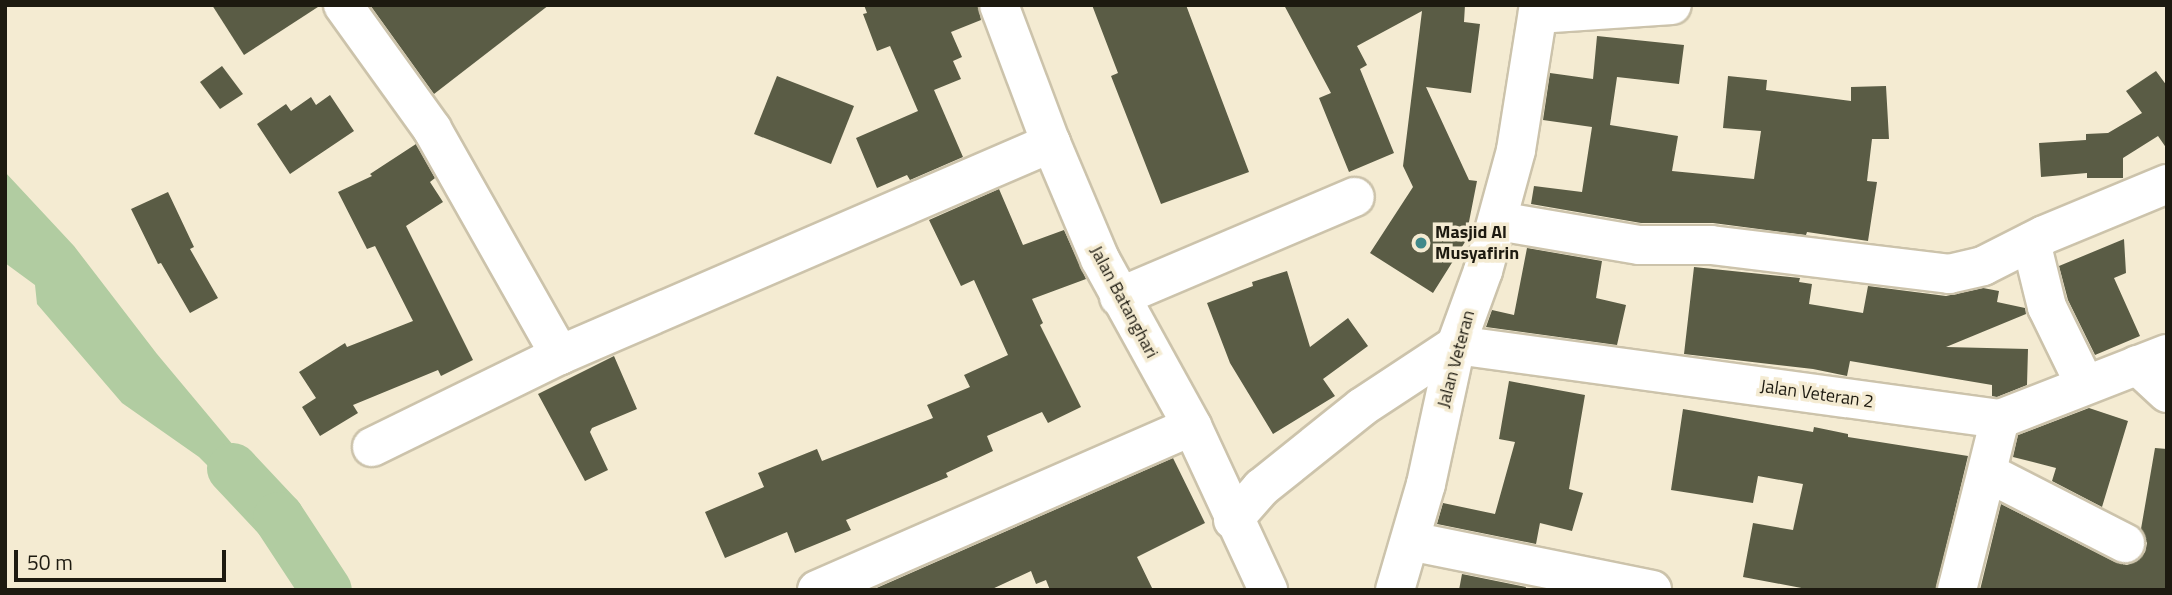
<!DOCTYPE html>
<style>
body{margin:0}
#map{position:relative;width:2172px;height:595px;overflow:hidden;background:#f4ebd2;font-family:"Titillium Web",sans-serif}
div>[style]{position:absolute}
[style*='--x']{left:calc(var(--x)*1px);top:calc(var(--y)*1px);width:calc(var(--w)*1px);rotate:calc(var(--a)*1deg)}
.water>*{inset:0;background:#b1cca1}
.river>*{height:51px;margin:-25.5px;padding:0 25.5px;transform-origin:25.5px;border-radius:25.5px;background:#b1cca1}
.building>*{inset:0;background:#5a5c45}
.roads{filter:drop-shadow(2px 0 #ccc3ab) drop-shadow(-2px 0 #ccc3ab) drop-shadow(0 2px #ccc3ab) drop-shadow(0 -2px #ccc3ab)}
.minor>*{height:38px;margin:-19px;padding:0 19px;transform-origin:19px;border-radius:19px;background:#fff}
.dots>*{width:19px;height:19px;translate:-50% -50%;box-sizing:border-box;border:4px solid #f4ebd2;border-radius:50%}
span{translate:-50% -50%;white-space:nowrap;text-align:center;line-height:1.15;-webkit-text-stroke:7px #f4ebd2;paint-order:stroke}
.poi-label{font-size:18px;color:#1d1a10;font-weight:700}
.left{translate:0 -50%;text-align:left}
.street-label{font-size:18px;color:#1d1a10}
.frame{position:absolute;inset:0;border:7px solid #1d1a10;pointer-events:none}
.scale{position:absolute;left:14px;top:550px;width:212px;height:32px;box-sizing:border-box;border:4px solid #1d1a10;border-top:0;padding-left:9px;font-size:21px;line-height:24px;white-space:nowrap;color:#1d1a10;-webkit-text-stroke:5px #f4ebd2;paint-order:stroke}
</style>
<div id="map">
<div class="water">
<i style="clip-path:polygon(5px 172px,74px 246px,157px 354px,279px 500px,278px 517px,252px 516px,231px 489px,199px 457px,122px 403px,37px 304px,35px 285px,5px 263px)"></i>
</div>
<div class="river">
<i style="--x:232;--y:468;--w:67;--a:46.8"></i>
<i style="--x:278;--y:517;--w:87;--a:56.7"></i>
</div>
<div class="building">
<i style="clip-path:polygon(212px 5px,321px 5px,244px 55px)"></i>
<i style="clip-path:polygon(370px 5px,549px 5px,434px 94px)"></i>
<i style="clip-path:polygon(864px 5px,978px 5px,981px 20px,951px 32px,962px 57px,953px 61px,961px 79px,934px 90px,963px 157px,910px 180px,907px 175px,877px 188px,856px 138px,918px 111px,890px 46px,877px 51px,863px 14px,867px 13px)"></i>
<i style="clip-path:polygon(1092px 5px,1186px 5px,1249px 172px,1161px 204px,1111px 76px,1118px 73px)"></i>
<i style="clip-path:polygon(1284px 5px,1465px 5px,1464px 22px,1480px 24px,1471px 93px,1426px 87px,1469px 180px,1477px 181px,1467px 232px,1470px 234px,1433px 293px,1370px 253px,1413px 187px,1403px 166px,1422px 11px,1357px 46px,1367px 65px,1360px 69px,1394px 153px,1349px 172px,1319px 98px,1331px 93px)"></i>
<i style="clip-path:polygon(1597px 36px,1684px 45px,1679px 84px,1617px 77px,1610px 125px,1678px 136px,1672px 171px,1754px 179px,1761px 131px,1723px 128px,1728px 76px,1767px 80px,1766px 90px,1851px 101px,1851px 87px,1886px 86px,1889px 139px,1872px 139px,1867px 181px,1877px 182px,1868px 241px,1807px 232px,1806px 235px,1713px 223px,1641px 223px,1531px 204px,1534px 186px,1582px 192px,1592px 127px,1543px 120px,1550px 73px,1593px 79px)"></i>
<i style="clip-path:polygon(222px 66px,243px 94px,220px 109px,200px 82px)"></i>
<i style="clip-path:polygon(2156px 71px,2167px 86px,2167px 149px,2158px 136px,2123px 158px,2123px 178px,2087px 178px,2087px 173px,2041px 177px,2039px 143px,2086px 140px,2086px 134px,2108px 133px,2142px 113px,2126px 91px)"></i>
<i style="clip-path:polygon(777px 76px,854px 106px,831px 164px,754px 134px)"></i>
<i style="clip-path:polygon(330px 95px,354px 131px,290px 174px,257px 124px,286px 104px,291px 111px,311px 97px,316px 105px)"></i>
<i style="clip-path:polygon(416px 144px,435px 178px,430px 182px,443px 202px,406px 226px,473px 360px,441px 376px,438px 370px,353px 405px,358px 413px,320px 436px,302px 407px,316px 398px,299px 372px,345px 343px,347px 347px,413px 321px,375px 246px,367px 249px,338px 192px,372px 176px,370px 174px)"></i>
<i style="clip-path:polygon(999px 189px,1023px 245px,1064px 230px,1086px 279px,1032px 299px,1043px 323px,1040px 325px,1081px 407px,1048px 423px,1042px 412px,987px 436px,993px 451px,946px 473px,948px 477px,846px 520px,851px 530px,795px 553px,787px 532px,725px 558px,705px 512px,764px 487px,758px 473px,817px 449px,822px 461px,933px 418px,927px 405px,970px 387px,964px 375px,1008px 355px,974px 280px,961px 286px,929px 220px)"></i>
<i style="clip-path:polygon(168px 192px,194px 247px,190px 249px,218px 298px,190px 313px,161px 263px,158px 264px,131px 209px)"></i>
<i style="clip-path:polygon(2124px 239px,2126px 273px,2114px 278px,2140px 336px,2095px 355px,2068px 300px,2059px 266px)"></i>
<i style="clip-path:polygon(1527px 248px,1602px 261px,1596px 298px,1626px 305px,1617px 345px,1486px 327px,1492px 310px,1514px 315px)"></i>
<i style="clip-path:polygon(1694px 267px,1800px 278px,1799px 282px,1812px 284px,1809px 304px,1863px 313px,1868px 286px,1946px 296px,1983px 288px,1999px 291px,1997px 302px,2025px 308px,2026px 314px,1946px 347px,2028px 349px,2027px 385px,1997px 397px,1992px 396px,1992px 385px,1850px 361px,1847px 376px,1813px 369px,1684px 354px)"></i>
<i style="clip-path:polygon(1287px 271px,1310px 347px,1348px 318px,1368px 346px,1323px 379px,1335px 396px,1273px 434px,1230px 363px,1207px 303px,1253px 286px,1252px 282px)"></i>
<i style="clip-path:polygon(614px 356px,637px 409px,592px 428px,590px 432px,608px 470px,585px 481px,538px 394px)"></i>
<i style="clip-path:polygon(1509px 381px,1585px 395px,1569px 489px,1583px 493px,1572px 531px,1540px 523px,1536px 544px,1437px 524px,1443px 503px,1495px 514px,1515px 442px,1499px 439px)"></i>
<i style="clip-path:polygon(2089px 408px,2128px 421px,2102px 507px,2052px 481px,2056px 468px,2013px 457px,2018px 435px)"></i>
<i style="clip-path:polygon(1683px 409px,1813px 432px,1814px 427px,1848px 434px,1848px 437px,1968px 456px,1936px 590px,1812px 590px,1743px 577px,1753px 523px,1793px 530px,1803px 484px,1758px 476px,1753px 503px,1671px 490px)"></i>
<i style="clip-path:polygon(2155px 448px,2167px 449px,2167px 590px,1980px 590px,2001px 504px,2115px 562px,2127px 565px,2137px 561px,2145px 552px,2147px 543px,2141px 529px)"></i>
<i style="clip-path:polygon(1173px 458px,1205px 523px,1137px 557px,1153px 590px,1050px 590px,1046px 580px,1036px 584px,1031px 571px,990px 590px,872px 590px)"></i>
<i style="clip-path:polygon(1462px 574px,1526px 587px,1525px 590px,1459px 590px)"></i>
</div>
<div class="roads">
<div class="minor">
<i style="--x:343;--y:5;--w:153;--a:54.3"></i>
<i style="--x:432;--y:129;--w:260;--a:60.5"></i>
<i style="--x:560;--y:355;--w:535;--a:-23.35"></i>
<i style="--x:999;--y:5;--w:147;--a:69.4"></i>
<i style="--x:1051;--y:143;--w:126;--a:67.1"></i>
<i style="--x:1100;--y:259;--w:191;--a:61.1"></i>
<i style="--x:1192;--y:426;--w:181;--a:65.1"></i>
<i style="--x:1538;--y:14;--w:134;--a:-3.8"></i>
<i style="--x:1498;--y:221;--w:143;--a:9.7"></i>
<i style="--x:1639;--y:245;--w:72;--a:0"></i>
<i style="--x:1711;--y:245;--w:240;--a:6.9"></i>
<i style="--x:1949;--y:274;--w:35;--a:-13"></i>
<i style="--x:1983;--y:266;--w:68;--a:-26.9"></i>
<i style="--x:2044;--y:235;--w:133;--a:-22.5"></i>
<i style="--x:2031;--y:242;--w:67;--a:76.2"></i>
<i style="--x:2047;--y:307;--w:87;--a:64"></i>
<i style="--x:1119;--y:297;--w:256;--a:-23"></i>
<i style="--x:2137;--y:365;--w:41;--a:43"></i>
<i style="--x:372;--y:447;--w:209;--a:-26.1"></i>
<i style="--x:1988;--y:473;--w:154;--a:27.1"></i>
<i style="--x:1233;--y:520;--w:43;--a:-48.8"></i>
<i style="--x:1261;--y:488;--w:129;--a:-38.7"></i>
<i style="--x:1362;--y:407;--w:113;--a:-33.4"></i>
<i style="--x:1456;--y:345;--w:549;--a:7.75"></i>
<i style="--x:2000;--y:419;--w:179;--a:-21.3"></i>
<i style="--x:1410;--y:541;--w:247;--a:11.4"></i>
<i style="--x:817;--y:590;--w:409;--a:-23.6"></i>
<i style="--x:1395;--y:590;--w:110;--a:-73.7"></i>
<i style="--x:1426;--y:484;--w:142;--a:-77.8"></i>
<i style="--x:1456;--y:345;--w:79;--a:-70"></i>
<i style="--x:1483;--y:271;--w:125;--a:-74.7"></i>
<i style="--x:1516;--y:150;--w:147;--a:-81"></i>
<i style="--x:1957;--y:590;--w:176;--a:-75.9"></i>
</div>
</div>
<div class="dots">
<i style="left:1421px;top:243px;background:#40898a"></i>
</div>
<div class="poi-label">
<span class="left" style="left:1435px;top:243px">Masjid Al<br>Musyafirin</span>
</div>
<div class="street-label">
<span style="left:1124px;top:302px;rotate:62deg">Jalan Batanghari</span>
<span style="left:1456px;top:359px;rotate:-75deg">Jalan Veteran</span>
<span style="left:1817px;top:394px;rotate:8deg">Jalan Veteran 2</span>
</div>
<div class="frame"></div>
<div class="scale">50 m</div>
</div>
